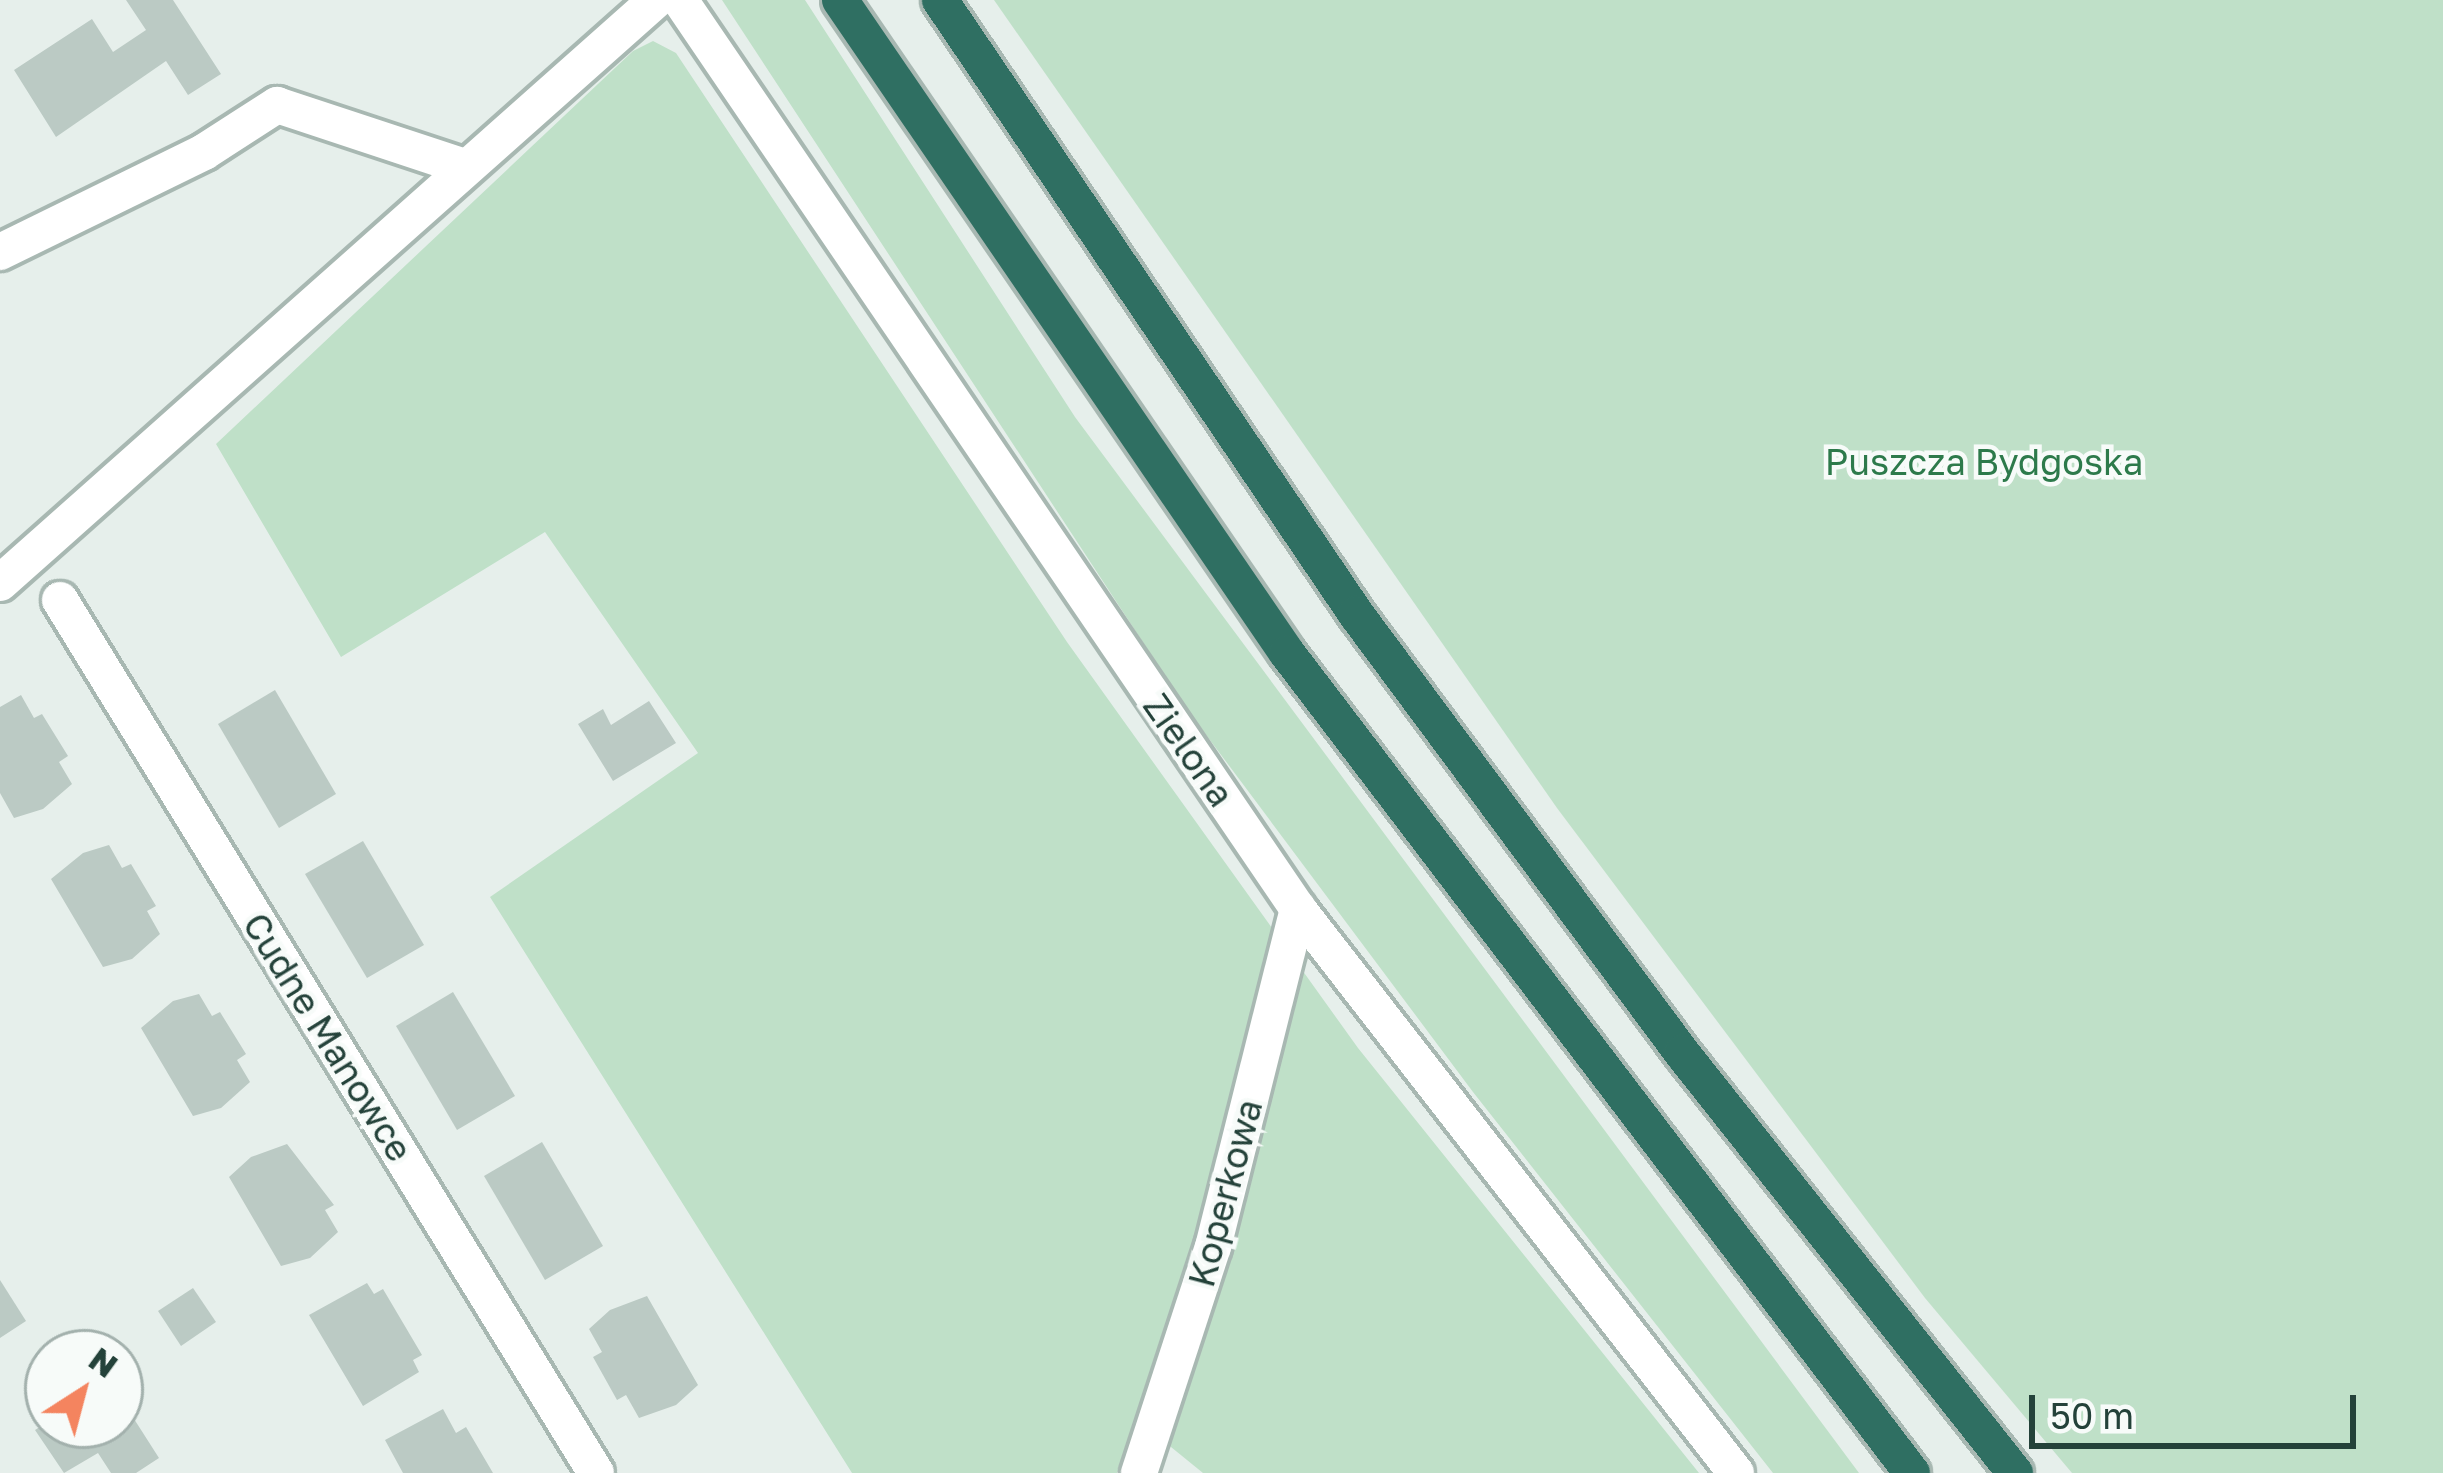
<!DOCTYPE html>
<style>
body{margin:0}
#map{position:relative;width:2443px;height:1473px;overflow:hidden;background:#e6efeb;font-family:"Golos Text",sans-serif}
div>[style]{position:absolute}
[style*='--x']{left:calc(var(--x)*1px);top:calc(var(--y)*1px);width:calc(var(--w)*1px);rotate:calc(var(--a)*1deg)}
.green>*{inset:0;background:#bfe0c8}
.building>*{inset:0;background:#bbcac4}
.roads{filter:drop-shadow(3px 0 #a8b8b2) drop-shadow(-3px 0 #a8b8b2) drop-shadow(0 3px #a8b8b2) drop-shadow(0 -3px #a8b8b2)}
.minor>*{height:36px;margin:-18px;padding:0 18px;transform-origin:18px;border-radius:18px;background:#fff}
.highway>*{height:36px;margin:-18px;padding:0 18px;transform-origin:18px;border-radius:18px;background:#2f6f62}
span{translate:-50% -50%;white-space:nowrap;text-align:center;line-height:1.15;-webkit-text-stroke:9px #f7fbf9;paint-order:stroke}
.park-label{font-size:36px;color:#2d7a4b}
.street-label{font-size:36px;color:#24423a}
.north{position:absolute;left:24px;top:1329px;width:120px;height:120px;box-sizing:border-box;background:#f7fbf9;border:3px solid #a3b1ad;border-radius:50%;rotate:36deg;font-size:33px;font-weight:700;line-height:48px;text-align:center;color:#24423a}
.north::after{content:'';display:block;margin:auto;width:42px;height:54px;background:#f4845f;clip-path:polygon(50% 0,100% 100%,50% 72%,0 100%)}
.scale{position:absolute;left:2029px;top:1395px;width:327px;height:54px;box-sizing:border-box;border:6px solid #24423a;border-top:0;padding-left:15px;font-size:36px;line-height:42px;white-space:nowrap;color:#24423a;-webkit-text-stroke:9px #f7fbf9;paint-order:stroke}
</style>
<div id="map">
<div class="green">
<i style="clip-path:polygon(722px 0,805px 0,1075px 417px,1859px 1473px,1773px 1473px,1473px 1092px,1186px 708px)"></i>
<i style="clip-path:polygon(994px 0,2443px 0,2443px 1473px,2072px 1473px,1925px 1298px,1557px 808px)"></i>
<i style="clip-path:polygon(653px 41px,676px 53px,1067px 642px,1358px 1048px,1699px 1473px,1203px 1473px,1139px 1421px,1117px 1473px,852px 1473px,490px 897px,698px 753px,545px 532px,341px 657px,216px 444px,633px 51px)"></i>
</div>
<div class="building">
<i style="clip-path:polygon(126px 0,173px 0,221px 74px,188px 95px,166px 61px,56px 137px,14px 70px,92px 19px,113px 52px,146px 30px)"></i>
<i style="clip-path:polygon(275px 690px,336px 794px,279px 828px,218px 724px)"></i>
<i style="clip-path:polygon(21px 695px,34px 718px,42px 714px,68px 756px,59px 762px,72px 784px,43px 809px,14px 818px,0 793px,0 707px)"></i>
<i style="clip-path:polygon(649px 701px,676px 743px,613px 781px,578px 724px,603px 709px,611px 725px)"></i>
<i style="clip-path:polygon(363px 841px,424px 945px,367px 978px,305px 874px)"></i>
<i style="clip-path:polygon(109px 845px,122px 868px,131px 864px,156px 906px,147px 911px,160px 934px,132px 959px,103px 967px,51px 879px,83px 853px)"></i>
<i style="clip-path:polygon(453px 992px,515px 1096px,457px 1130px,396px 1026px)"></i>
<i style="clip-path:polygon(199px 994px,212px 1016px,220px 1012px,246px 1054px,237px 1060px,250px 1082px,221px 1108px,193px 1116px,141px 1028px,173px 1001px)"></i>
<i style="clip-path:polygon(542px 1142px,603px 1246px,545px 1280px,484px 1176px)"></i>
<i style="clip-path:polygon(287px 1144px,334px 1205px,325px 1210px,338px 1232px,310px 1258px,281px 1266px,229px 1177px,251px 1157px)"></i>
<i style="clip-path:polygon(0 1280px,26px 1321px,0 1338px)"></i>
<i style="clip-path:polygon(367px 1283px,374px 1294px,383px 1289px,422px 1355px,413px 1360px,419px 1372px,363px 1406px,309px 1315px)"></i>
<i style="clip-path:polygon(193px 1288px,216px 1322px,181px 1346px,158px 1311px)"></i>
<i style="clip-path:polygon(647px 1296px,698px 1385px,676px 1405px,639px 1418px,626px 1395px,617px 1400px,593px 1357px,602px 1352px,589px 1329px,610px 1310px)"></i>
<i style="clip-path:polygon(120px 1397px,159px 1458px,136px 1473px,111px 1473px,98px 1453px,64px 1473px,35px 1430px,48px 1422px,120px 1425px)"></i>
<i style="clip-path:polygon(443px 1409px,456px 1433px,466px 1427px,493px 1473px,403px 1473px,385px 1440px)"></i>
</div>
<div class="roads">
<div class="minor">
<i style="--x:680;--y:0;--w:1099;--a:55.79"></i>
<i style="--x:1298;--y:909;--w:714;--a:52.17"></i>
<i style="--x:0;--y:252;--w:227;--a:-26.1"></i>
<i style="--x:204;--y:152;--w:87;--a:-32.8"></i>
<i style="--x:277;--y:105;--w:194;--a:18.3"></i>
<i style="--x:0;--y:583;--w:878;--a:-41.63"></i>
<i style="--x:60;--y:600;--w:1024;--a:58.45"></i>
<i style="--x:1139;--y:1473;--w:238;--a:-71.9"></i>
<i style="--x:1213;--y:1247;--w:349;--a:-75.9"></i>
</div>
<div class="highway">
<i style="--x:840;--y:0;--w:791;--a:55.61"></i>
<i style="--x:1287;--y:653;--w:1031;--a:52.69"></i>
<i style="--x:940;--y:0;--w:742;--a:55.88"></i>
<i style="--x:1356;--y:614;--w:547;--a:53.4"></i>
<i style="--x:1682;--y:1053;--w:536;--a:51.59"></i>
</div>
</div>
<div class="park-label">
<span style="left:1984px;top:462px">Puszcza Bydgoska</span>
</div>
<div class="street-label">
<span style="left:1189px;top:750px;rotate:55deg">Zielona</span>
<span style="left:328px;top:1037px;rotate:58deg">Cudne Manowce</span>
<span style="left:1225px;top:1193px;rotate:-75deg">Koperkowa</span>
</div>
<div class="north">N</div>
<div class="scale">50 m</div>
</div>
